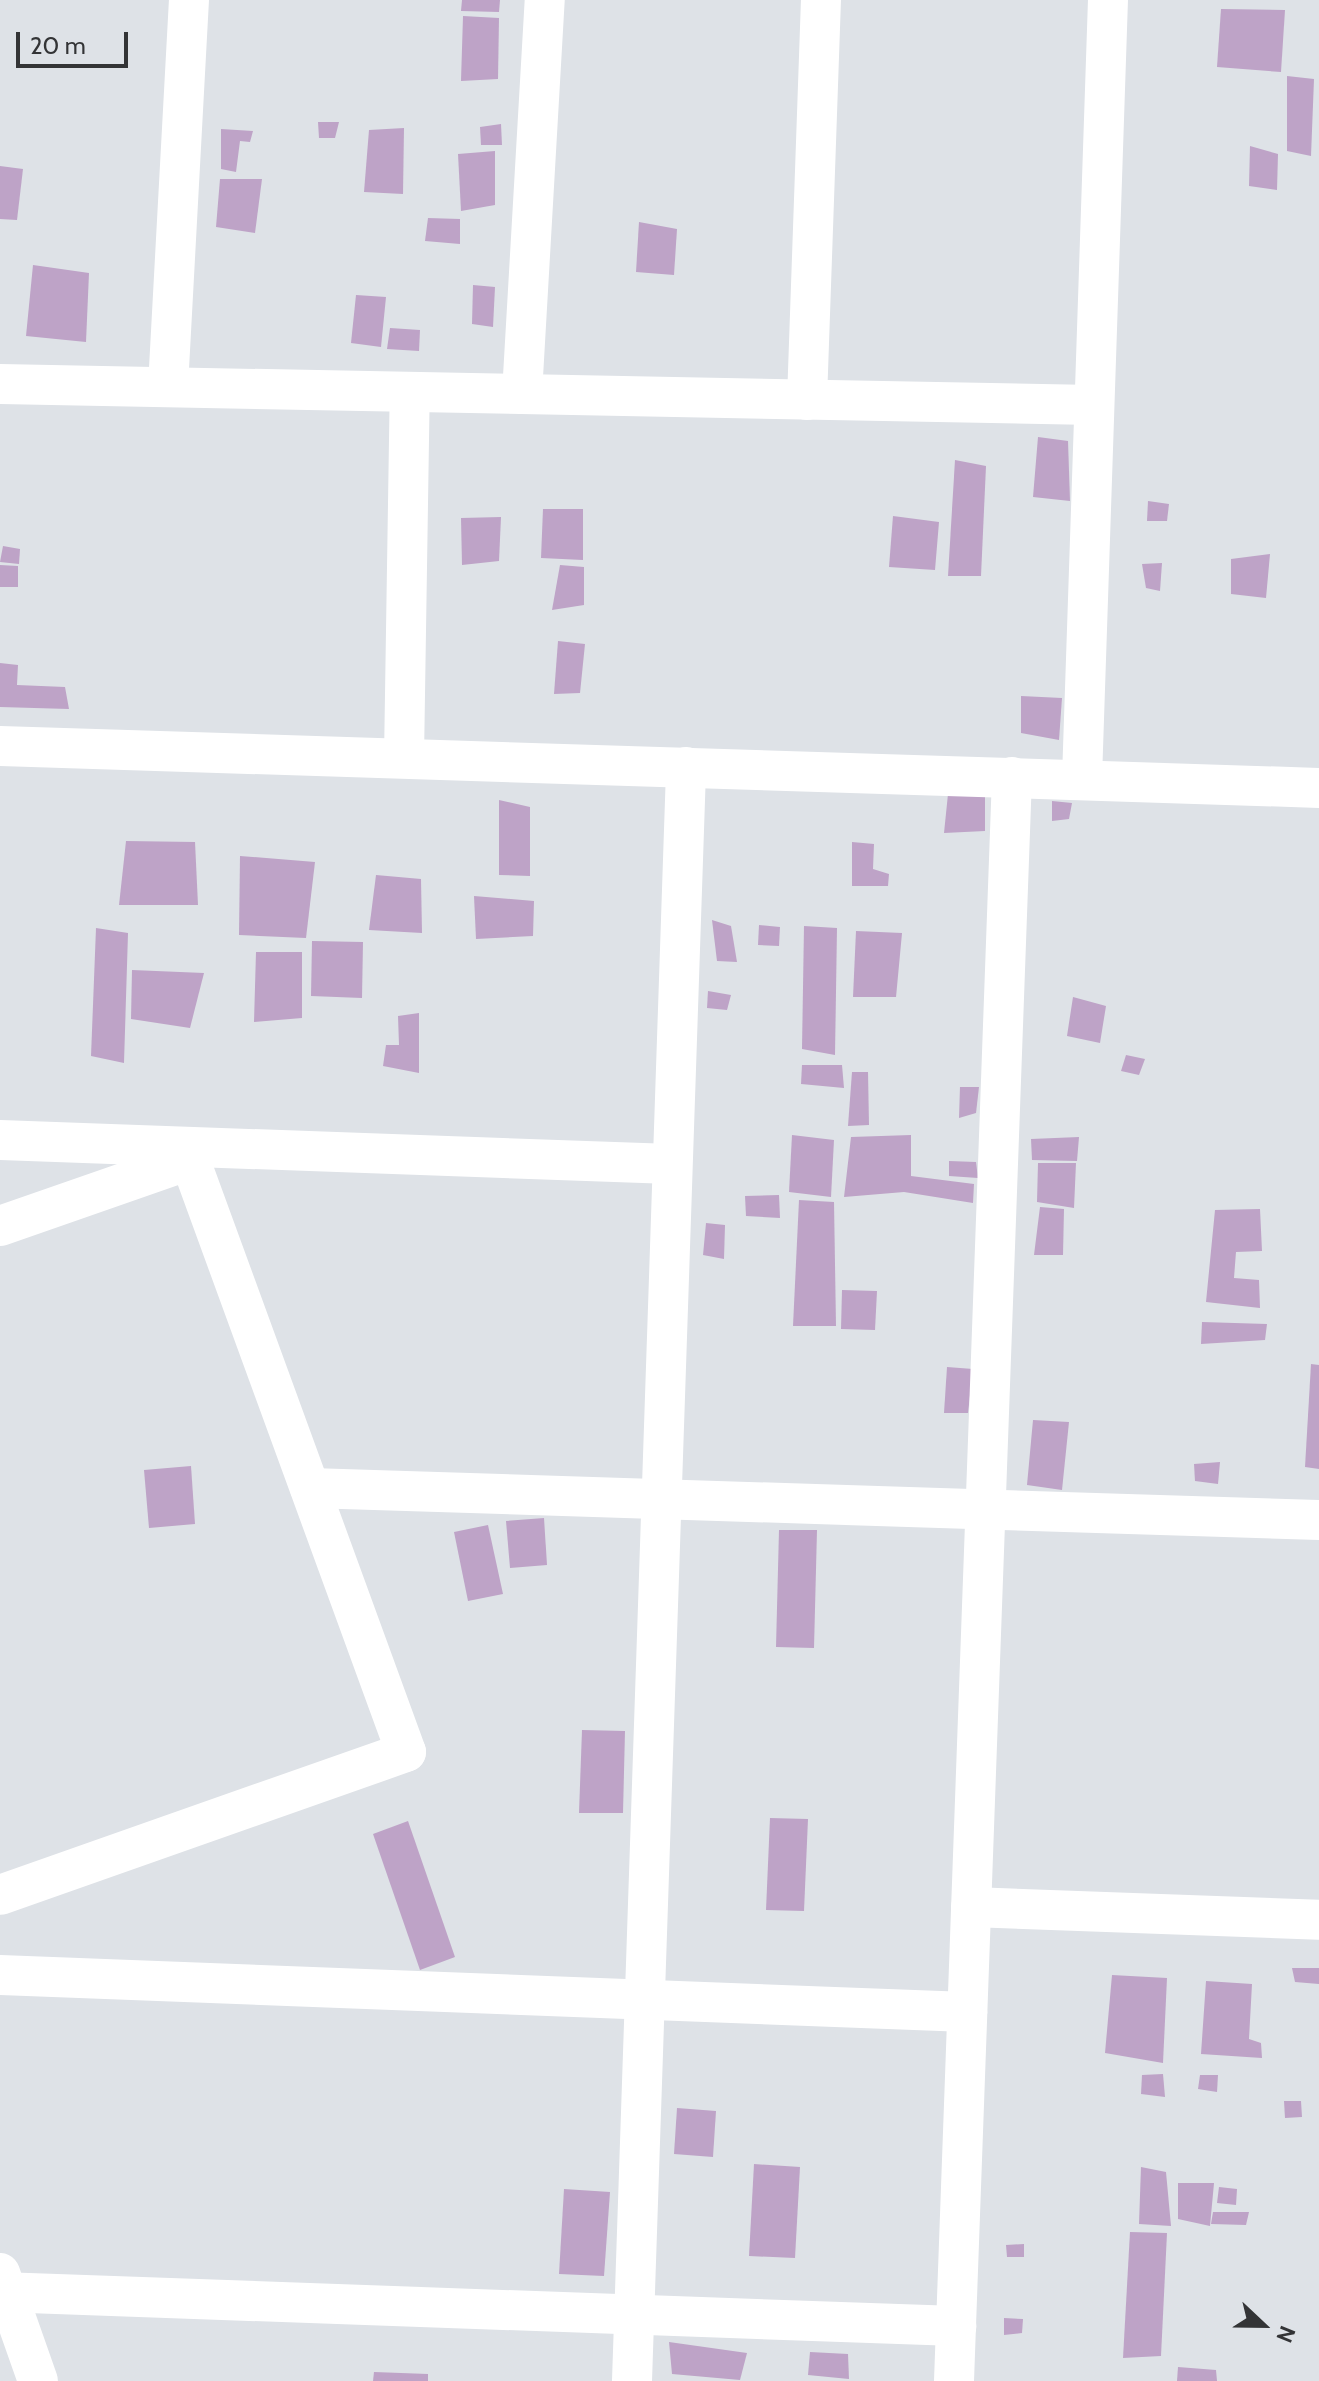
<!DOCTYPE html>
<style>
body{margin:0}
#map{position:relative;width:1319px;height:2381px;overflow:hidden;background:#dee2e7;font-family:Cabin,sans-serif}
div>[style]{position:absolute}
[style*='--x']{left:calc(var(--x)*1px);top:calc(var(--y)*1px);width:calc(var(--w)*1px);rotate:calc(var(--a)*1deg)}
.building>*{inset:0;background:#bea3c7}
.minor>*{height:40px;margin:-20px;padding:0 20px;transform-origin:20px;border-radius:20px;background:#fff}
span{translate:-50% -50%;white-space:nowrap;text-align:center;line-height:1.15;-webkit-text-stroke:8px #dee2e7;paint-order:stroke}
.north{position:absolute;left:1223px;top:2285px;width:80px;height:80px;-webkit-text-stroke:6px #dee2e7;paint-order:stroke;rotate:112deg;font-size:22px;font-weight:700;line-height:32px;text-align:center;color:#333436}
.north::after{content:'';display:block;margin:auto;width:28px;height:36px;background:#333436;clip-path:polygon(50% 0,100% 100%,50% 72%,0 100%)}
.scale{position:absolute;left:16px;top:32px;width:112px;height:36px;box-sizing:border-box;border:4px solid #333436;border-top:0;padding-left:10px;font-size:24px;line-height:28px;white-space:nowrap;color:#333436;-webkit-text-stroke:6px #dee2e7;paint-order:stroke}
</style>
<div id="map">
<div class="building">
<i style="clip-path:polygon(462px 0,500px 0,499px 12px,461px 11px)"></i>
<i style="clip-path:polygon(1221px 9px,1285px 10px,1281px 72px,1217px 67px)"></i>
<i style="clip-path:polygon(463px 16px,499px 18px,498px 79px,461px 81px)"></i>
<i style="clip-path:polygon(1287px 76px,1314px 79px,1311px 156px,1287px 151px)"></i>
<i style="clip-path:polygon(318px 122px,339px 122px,335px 138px,319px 138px)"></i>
<i style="clip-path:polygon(501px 124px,502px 145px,481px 145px,480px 127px)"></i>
<i style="clip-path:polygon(404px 128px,403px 194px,364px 192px,369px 130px)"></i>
<i style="clip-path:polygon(221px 129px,253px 131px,250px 142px,240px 141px,236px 172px,221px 169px)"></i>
<i style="clip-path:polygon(1250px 146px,1278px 154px,1277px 190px,1249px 186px)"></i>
<i style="clip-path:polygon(495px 151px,495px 205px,461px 211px,458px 154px)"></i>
<i style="clip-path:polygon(0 166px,23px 169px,17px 220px,0 219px)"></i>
<i style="clip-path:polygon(220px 179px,262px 179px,255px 233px,216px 227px)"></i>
<i style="clip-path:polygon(428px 218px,460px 219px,460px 244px,425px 241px)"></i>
<i style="clip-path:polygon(639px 222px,677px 229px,674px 275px,636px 272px)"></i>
<i style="clip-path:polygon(33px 265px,89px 273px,86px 342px,26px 336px)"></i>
<i style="clip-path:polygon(473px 285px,495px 287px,493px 327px,472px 324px)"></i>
<i style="clip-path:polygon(356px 295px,386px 297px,381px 347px,351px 343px)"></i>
<i style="clip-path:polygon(390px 328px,420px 330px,419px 351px,387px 349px)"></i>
<i style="clip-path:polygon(1038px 437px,1068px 441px,1070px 501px,1033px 497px)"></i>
<i style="clip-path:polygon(955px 460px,986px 466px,981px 576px,948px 576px)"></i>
<i style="clip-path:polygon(1148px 501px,1169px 504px,1167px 521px,1147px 521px)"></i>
<i style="clip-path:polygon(543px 509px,583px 509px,583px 560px,541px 558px)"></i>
<i style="clip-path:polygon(893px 516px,939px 522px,935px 570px,889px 567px)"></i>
<i style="clip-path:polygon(501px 517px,499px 561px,462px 565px,461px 518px)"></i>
<i style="clip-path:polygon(3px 546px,20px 549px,19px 564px,0 562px)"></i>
<i style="clip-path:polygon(1270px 554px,1266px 598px,1231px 594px,1231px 559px)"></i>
<i style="clip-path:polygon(1162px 563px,1160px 591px,1146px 588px,1142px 564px)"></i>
<i style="clip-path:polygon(0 565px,18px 566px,18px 587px,0 587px)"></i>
<i style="clip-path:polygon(560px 565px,584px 567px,584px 605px,552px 610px)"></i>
<i style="clip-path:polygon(558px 641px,585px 644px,580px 693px,554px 694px)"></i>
<i style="clip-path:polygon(0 663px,18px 665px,17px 685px,65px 687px,69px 709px,0 707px)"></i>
<i style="clip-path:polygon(1021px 696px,1062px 698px,1059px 740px,1021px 733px)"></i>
<i style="clip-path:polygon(948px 794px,985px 796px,985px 831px,944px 833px)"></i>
<i style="clip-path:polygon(499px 800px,530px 807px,530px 876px,499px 875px)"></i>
<i style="clip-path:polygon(1052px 801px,1072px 803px,1069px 819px,1052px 821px)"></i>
<i style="clip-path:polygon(126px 841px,195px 842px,198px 905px,119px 905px)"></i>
<i style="clip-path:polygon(852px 842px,874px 844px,873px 869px,889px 874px,888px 886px,852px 886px)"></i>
<i style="clip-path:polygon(240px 856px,315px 862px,306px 938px,239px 935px)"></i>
<i style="clip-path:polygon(376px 875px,421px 879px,422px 933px,369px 930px)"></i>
<i style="clip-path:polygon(474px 896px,534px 901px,533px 936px,476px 939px)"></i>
<i style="clip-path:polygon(712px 920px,731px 926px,737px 962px,717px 961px)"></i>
<i style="clip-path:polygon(759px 925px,780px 927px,779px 946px,758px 945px)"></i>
<i style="clip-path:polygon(804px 926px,837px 928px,835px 1055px,802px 1049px)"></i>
<i style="clip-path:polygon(96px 928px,128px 933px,124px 1063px,91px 1056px)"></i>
<i style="clip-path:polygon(856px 931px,902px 933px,896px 997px,853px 997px)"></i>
<i style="clip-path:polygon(312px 941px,363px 942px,362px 998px,311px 996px)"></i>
<i style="clip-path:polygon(256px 952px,302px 952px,302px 1018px,254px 1022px)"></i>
<i style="clip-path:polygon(132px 970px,204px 973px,190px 1028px,131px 1019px)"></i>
<i style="clip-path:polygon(708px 991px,731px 995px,727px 1010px,707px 1008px)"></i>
<i style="clip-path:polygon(1073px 997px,1106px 1006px,1100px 1043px,1067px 1036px)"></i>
<i style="clip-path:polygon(419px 1013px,419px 1073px,383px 1066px,386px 1045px,399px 1045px,398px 1016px)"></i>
<i style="clip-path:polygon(1126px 1055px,1145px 1059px,1139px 1075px,1121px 1071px)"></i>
<i style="clip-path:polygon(802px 1065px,842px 1065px,844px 1088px,801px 1084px)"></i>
<i style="clip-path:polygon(852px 1072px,868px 1072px,869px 1125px,848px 1126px)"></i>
<i style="clip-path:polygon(960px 1087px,979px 1087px,976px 1113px,959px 1118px)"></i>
<i style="clip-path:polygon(792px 1135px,834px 1140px,831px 1197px,789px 1192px)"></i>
<i style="clip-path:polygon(911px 1135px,911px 1176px,974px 1184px,973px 1203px,904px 1192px,844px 1197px,851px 1137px)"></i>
<i style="clip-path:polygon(1079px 1137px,1077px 1161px,1032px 1160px,1031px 1139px)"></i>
<i style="clip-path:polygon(949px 1161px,976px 1162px,978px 1178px,949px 1176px)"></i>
<i style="clip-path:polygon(1038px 1163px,1076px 1163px,1074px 1208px,1037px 1202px)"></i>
<i style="clip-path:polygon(779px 1195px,780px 1218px,746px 1216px,745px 1196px)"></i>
<i style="clip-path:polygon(799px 1200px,834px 1202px,836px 1326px,793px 1326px)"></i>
<i style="clip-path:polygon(1040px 1207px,1064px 1209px,1063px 1255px,1034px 1255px)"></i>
<i style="clip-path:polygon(1260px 1209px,1262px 1251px,1236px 1252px,1234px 1278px,1259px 1280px,1260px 1308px,1206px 1302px,1215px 1210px)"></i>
<i style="clip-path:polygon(706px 1223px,725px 1225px,724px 1259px,703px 1255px)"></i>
<i style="clip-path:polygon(842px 1290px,877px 1291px,875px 1330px,841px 1329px)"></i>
<i style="clip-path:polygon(1202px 1322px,1267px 1324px,1265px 1340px,1201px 1344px)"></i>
<i style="clip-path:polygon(1311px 1364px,1319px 1365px,1319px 1469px,1305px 1467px)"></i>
<i style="clip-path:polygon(947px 1367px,973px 1369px,968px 1413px,944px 1413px)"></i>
<i style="clip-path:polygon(1033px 1420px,1069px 1422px,1062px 1490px,1027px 1485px)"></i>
<i style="clip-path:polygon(1220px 1462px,1218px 1484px,1195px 1481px,1194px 1464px)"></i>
<i style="clip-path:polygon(191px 1466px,195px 1524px,149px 1528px,144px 1470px)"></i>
<i style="clip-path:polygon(544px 1518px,547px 1565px,510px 1568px,506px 1521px)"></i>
<i style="clip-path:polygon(488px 1525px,503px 1594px,468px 1601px,454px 1532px)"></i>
<i style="clip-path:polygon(779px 1530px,817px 1530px,814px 1648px,776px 1647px)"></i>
<i style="clip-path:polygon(582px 1730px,625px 1731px,623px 1813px,579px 1813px)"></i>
<i style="clip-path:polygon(770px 1818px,808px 1819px,804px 1911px,766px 1910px)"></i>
<i style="clip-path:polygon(408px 1821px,455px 1957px,420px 1970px,373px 1834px)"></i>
<i style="clip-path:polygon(1292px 1968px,1319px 1968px,1319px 1984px,1295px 1982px)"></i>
<i style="clip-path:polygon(1112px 1975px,1167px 1978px,1163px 2063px,1105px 2053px)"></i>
<i style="clip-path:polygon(1206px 1981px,1252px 1984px,1249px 2039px,1261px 2043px,1262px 2058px,1201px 2054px)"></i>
<i style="clip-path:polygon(1163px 2074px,1165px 2097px,1141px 2094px,1142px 2075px)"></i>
<i style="clip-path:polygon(1200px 2075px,1218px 2075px,1217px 2092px,1198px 2089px)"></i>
<i style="clip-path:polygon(1284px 2101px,1301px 2101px,1302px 2117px,1285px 2118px)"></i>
<i style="clip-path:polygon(677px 2108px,716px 2111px,713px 2157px,674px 2154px)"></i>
<i style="clip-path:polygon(754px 2164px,800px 2167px,795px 2258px,749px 2256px)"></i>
<i style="clip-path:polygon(1141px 2167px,1166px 2172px,1171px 2226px,1139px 2224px)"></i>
<i style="clip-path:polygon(1178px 2183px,1214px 2183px,1210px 2226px,1178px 2219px)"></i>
<i style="clip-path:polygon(1219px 2187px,1237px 2189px,1236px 2205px,1217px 2203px)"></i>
<i style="clip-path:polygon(564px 2189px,610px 2192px,604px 2276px,559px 2274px)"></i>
<i style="clip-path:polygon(1213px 2212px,1249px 2212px,1246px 2225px,1211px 2224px)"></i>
<i style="clip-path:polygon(1130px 2232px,1167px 2233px,1161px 2356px,1123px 2358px)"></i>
<i style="clip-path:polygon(1024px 2244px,1024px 2257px,1007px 2257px,1006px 2245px)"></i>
<i style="clip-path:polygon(1004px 2318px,1023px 2319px,1022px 2333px,1004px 2335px)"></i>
<i style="clip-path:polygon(669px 2342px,747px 2353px,740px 2380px,672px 2374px)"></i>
<i style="clip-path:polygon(810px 2352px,848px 2354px,849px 2379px,808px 2375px)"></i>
<i style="clip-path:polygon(1178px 2367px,1216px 2370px,1217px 2381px,1177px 2381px)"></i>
<i style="clip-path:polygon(374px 2372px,428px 2374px,428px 2381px,373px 2381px)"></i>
</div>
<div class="minor">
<i style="--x:0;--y:384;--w:1094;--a:1.1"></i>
<i style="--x:168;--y:387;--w:388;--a:-86.9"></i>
<i style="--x:522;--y:394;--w:395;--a:-86.7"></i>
<i style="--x:807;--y:400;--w:400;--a:-88"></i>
<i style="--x:0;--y:746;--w:1320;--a:1.82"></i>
<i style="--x:404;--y:758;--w:366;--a:-89.1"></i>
<i style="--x:1082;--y:779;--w:779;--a:-88.09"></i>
<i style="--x:0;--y:1140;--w:672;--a:2.05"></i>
<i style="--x:0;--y:1226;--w:201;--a:-19.2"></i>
<i style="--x:190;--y:1160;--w:630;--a:69.95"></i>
<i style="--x:406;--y:1752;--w:430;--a:160.6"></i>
<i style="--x:310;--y:1488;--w:1010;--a:1.82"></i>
<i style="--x:971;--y:1907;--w:348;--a:2.1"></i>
<i style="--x:0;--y:1975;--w:968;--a:2.19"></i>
<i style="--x:0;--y:2273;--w:114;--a:70.6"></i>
<i style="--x:0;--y:2292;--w:957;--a:2.04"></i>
<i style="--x:632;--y:2381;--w:1615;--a:-88.08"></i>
<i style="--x:954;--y:2381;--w:1605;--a:-87.93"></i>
</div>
<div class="north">N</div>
<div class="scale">20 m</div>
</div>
